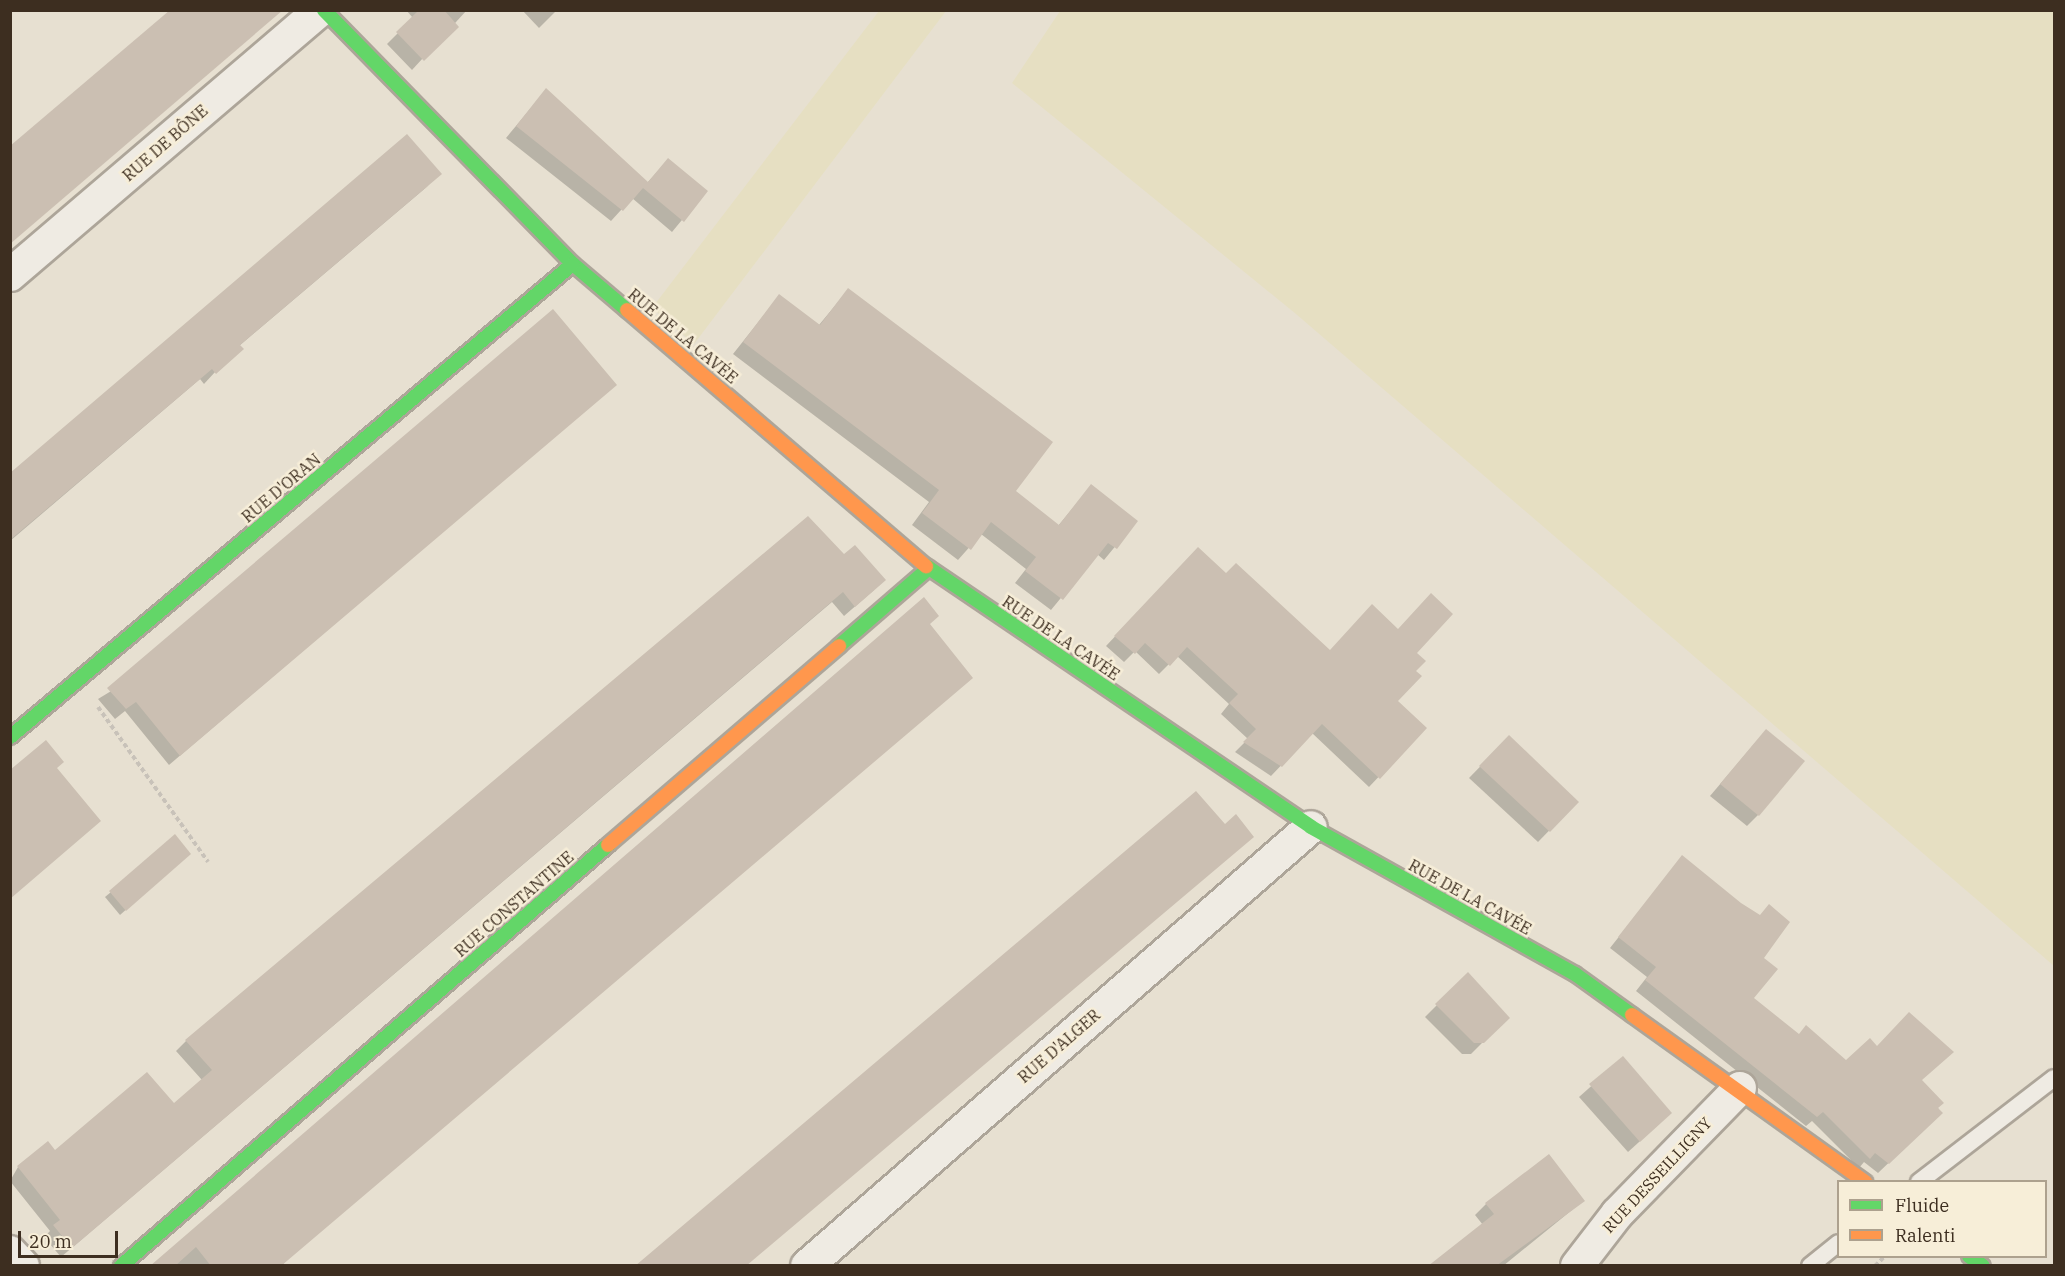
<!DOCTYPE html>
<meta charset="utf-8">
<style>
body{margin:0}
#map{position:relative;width:2065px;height:1276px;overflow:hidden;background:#e7e0d1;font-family:"IBM Plex Serif",serif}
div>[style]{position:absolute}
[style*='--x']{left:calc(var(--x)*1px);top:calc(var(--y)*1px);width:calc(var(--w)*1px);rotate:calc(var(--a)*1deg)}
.farmland>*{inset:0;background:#e6dfc2}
.shadow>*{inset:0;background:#0003}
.building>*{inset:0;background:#cbbfb2}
.path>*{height:4px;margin-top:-2px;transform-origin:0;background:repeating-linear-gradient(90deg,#c8c2b9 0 4.5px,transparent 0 7.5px)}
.roads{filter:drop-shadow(2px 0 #ada599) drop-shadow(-2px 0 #ada599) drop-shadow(0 2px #ada599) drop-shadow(0 -2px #ada599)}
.lane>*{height:16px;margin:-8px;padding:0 8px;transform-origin:8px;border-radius:8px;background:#efebe3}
.street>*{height:32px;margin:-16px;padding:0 16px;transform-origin:16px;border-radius:16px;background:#efebe3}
.fast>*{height:14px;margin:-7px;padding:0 7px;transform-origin:7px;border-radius:7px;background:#63d668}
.slow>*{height:14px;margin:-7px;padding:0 7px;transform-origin:7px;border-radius:7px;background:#ff974d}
span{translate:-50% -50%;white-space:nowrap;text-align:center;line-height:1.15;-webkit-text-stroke:5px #f7eed8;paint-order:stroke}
.street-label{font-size:16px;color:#3d2e20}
.frame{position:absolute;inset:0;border:12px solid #3d2e20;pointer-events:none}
.legend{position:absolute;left:1837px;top:1180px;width:210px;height:78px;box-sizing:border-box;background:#f7eed8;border:2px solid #ada18e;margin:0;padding:8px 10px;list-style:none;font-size:18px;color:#3d2e20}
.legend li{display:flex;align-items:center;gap:12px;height:30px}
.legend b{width:30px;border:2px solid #ada18e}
.scale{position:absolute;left:18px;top:1231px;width:100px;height:27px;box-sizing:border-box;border:3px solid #3d2e20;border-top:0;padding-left:8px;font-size:18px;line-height:21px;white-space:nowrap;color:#3d2e20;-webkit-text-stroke:4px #f7eed8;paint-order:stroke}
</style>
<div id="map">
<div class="farmland">
<i style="clip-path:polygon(879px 11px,946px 11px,694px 344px,652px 308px)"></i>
<i style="clip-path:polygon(1060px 11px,2054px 11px,2054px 966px,1296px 314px,1012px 83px)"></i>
</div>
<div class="shadow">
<i style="clip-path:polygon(406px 10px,467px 10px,412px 70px,387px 44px,413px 18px)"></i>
<i style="clip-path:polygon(522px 10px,557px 10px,539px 28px)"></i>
<i style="clip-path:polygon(546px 90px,647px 183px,668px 160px,706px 191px,672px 232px,632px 198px,611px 221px,506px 138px)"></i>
<i style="clip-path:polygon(429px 185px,239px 346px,204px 384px,200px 379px,10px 541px,10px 474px)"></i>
<i style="clip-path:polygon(848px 290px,1014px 491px,1058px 526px,1091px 486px,1136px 521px,1104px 560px,1097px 554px,1051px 610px,1015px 583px,1026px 569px,981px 534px,958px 560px,912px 525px,929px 502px,733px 354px,779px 296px,819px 325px)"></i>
<i style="clip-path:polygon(615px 385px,169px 765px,125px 711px,115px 719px,98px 699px)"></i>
<i style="clip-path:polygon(808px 518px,874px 590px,844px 616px,832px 602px,61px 1257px,44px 1237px,50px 1231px,10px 1181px,18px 1167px,173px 1105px,202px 1080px,176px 1051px,186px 1041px)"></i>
<i style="clip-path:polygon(1188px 559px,1226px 575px,1329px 652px,1414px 653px,1414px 671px,1396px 701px,1425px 728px,1369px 787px,1312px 733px,1271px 776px,1235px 752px,1248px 739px,1221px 714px,1229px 704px,1177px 656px,1159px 674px,1135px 651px,1124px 662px,1106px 646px)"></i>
<i style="clip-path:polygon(937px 616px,281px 1266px,153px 1266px)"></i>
<i style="clip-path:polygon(1509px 737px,1577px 802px,1538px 842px,1469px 778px)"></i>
<i style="clip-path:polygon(1755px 743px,1758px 815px,1747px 826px,1710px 796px)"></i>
<i style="clip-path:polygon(1682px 857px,1762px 958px,1752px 998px,1798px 1035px,1846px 1062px,1877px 1047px,1921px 1080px,1941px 1113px,1878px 1173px,1864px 1162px,1859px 1168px,1812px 1121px,1806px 1126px,1636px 991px,1647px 977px,1610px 948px)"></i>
<i style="clip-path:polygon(183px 859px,120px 915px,105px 897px,111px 892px)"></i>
<i style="clip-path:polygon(1468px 974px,1507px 1018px,1471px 1054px,1462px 1054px,1425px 1017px)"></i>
<i style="clip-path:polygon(1623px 1058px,1659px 1124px,1628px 1152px,1579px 1097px)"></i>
<i style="clip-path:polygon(1583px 1201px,1503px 1266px,1430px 1266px,1483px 1225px,1475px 1215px,1486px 1204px)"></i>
</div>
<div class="building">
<i style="clip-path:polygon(170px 10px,283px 10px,10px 244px,10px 146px)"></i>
<i style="clip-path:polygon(419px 10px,444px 10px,459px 27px,424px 61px,396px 32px)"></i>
<i style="clip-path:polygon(546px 88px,648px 182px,668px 158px,708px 191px,684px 222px,643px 188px,623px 211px,516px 126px)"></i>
<i style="clip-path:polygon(407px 134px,442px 174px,240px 345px,244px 349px,216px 374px,212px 369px,10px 540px,10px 473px)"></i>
<i style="clip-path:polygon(848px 288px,1053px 442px,1016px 491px,1059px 525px,1091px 484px,1138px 521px,1117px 549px,1108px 543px,1063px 600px,1025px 571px,1036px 557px,991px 522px,971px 550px,922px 513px,939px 490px,743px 342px,779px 294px,820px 325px)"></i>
<i style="clip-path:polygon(553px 309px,617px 385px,180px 756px,136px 702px,126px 709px,107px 688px)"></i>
<i style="clip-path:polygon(808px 516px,844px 554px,855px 545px,886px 580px,855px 607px,843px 592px,72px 1248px,53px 1225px,60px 1220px,17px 1166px,48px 1141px,55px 1150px,147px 1072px,174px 1103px,212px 1070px,185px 1040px)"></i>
<i style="clip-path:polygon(1198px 547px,1226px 573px,1236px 563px,1330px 650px,1372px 604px,1398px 629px,1431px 593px,1453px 614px,1417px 653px,1426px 661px,1416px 671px,1422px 676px,1398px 701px,1427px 728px,1380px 779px,1322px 724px,1282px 767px,1243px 742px,1256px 729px,1229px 703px,1238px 694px,1187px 647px,1170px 666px,1145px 643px,1135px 654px,1114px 636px)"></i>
<i style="clip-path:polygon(924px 597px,939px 616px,930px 624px,973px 678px,281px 1266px,211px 1266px,196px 1247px,175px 1266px,150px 1266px)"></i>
<i style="clip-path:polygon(1766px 729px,1805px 761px,1759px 816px,1720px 784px)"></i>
<i style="clip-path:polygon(1509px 735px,1579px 802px,1550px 832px,1479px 766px)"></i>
<i style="clip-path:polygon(46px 740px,64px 762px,57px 768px,101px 821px,10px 899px,10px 770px)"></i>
<i style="clip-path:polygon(1196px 791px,1225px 824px,1236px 814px,1254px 837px,746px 1266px,635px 1266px)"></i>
<i style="clip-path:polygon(175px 834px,191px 854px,126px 911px,109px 891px)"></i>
<i style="clip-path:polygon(1682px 855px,1741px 903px,1760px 915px,1769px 904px,1790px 922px,1764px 958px,1778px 969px,1754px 998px,1799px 1034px,1806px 1025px,1846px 1060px,1870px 1038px,1877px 1046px,1909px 1012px,1954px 1052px,1922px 1080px,1944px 1103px,1938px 1108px,1943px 1113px,1889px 1164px,1875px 1153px,1870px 1159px,1823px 1112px,1817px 1117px,1645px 980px,1656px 967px,1618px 937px)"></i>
<i style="clip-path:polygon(1468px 972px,1510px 1018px,1484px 1043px,1474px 1043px,1435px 1004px)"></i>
<i style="clip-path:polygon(1623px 1056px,1672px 1113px,1640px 1142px,1589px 1084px)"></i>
<i style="clip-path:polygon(1549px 1154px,1585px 1201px,1496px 1266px,1428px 1266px,1494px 1214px,1485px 1203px)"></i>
</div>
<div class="path">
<i style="--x:98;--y:707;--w:190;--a:54.6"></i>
<i style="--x:1875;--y:1266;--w:14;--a:-45"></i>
</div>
<div class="roads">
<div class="lane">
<i style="--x:1919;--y:1182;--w:170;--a:-37.6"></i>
<i style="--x:1810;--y:1266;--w:36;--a:-39"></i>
</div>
<div class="street">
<i style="--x:10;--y:275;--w:408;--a:-40.5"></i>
<i style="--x:10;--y:1252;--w:19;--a:47"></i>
<i style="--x:807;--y:1266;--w:668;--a:-41.06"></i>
<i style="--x:1577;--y:1266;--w:66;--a:-52.4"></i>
<i style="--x:1617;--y:1214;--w:176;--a:-45.7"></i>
</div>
<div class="fast">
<i style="--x:324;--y:10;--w:356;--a:45.6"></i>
<i style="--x:573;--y:264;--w:71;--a:40.4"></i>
<i style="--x:926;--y:566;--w:465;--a:34.1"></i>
<i style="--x:1311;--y:827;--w:302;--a:29.1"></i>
<i style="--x:1575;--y:974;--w:70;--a:35.7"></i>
<i style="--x:839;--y:646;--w:119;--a:-40.9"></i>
<i style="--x:10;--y:737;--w:735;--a:-40.04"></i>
<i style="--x:1969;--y:1256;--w:17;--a:36"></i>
<i style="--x:121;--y:1266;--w:644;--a:-40.84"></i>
</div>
<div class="slow">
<i style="--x:627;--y:310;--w:394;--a:40.6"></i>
<i style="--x:608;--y:845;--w:305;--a:-40.7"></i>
<i style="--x:1632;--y:1015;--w:287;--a:35.6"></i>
</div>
</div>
<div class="street-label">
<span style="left:165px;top:143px;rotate:-41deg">RUE DE BÔNE</span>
<span style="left:683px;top:336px;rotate:40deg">RUE DE LA CAVÉE</span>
<span style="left:281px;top:488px;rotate:-40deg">RUE D'ORAN</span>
<span style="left:1061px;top:638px;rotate:34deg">RUE DE LA CAVÉE</span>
<span style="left:1470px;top:897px;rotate:29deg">RUE DE LA CAVÉE</span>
<span style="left:514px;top:904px;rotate:-41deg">RUE CONSTANTINE</span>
<span style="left:1059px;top:1046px;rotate:-41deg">RUE D'ALGER</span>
<span style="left:1657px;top:1175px;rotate:-47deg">RUE DESSEILLIGNY</span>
</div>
<div class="frame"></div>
<ul class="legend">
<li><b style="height:8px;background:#63d668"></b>Fluide</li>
<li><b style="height:8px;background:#ff974d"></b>Ralenti</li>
</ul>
<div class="scale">20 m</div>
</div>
